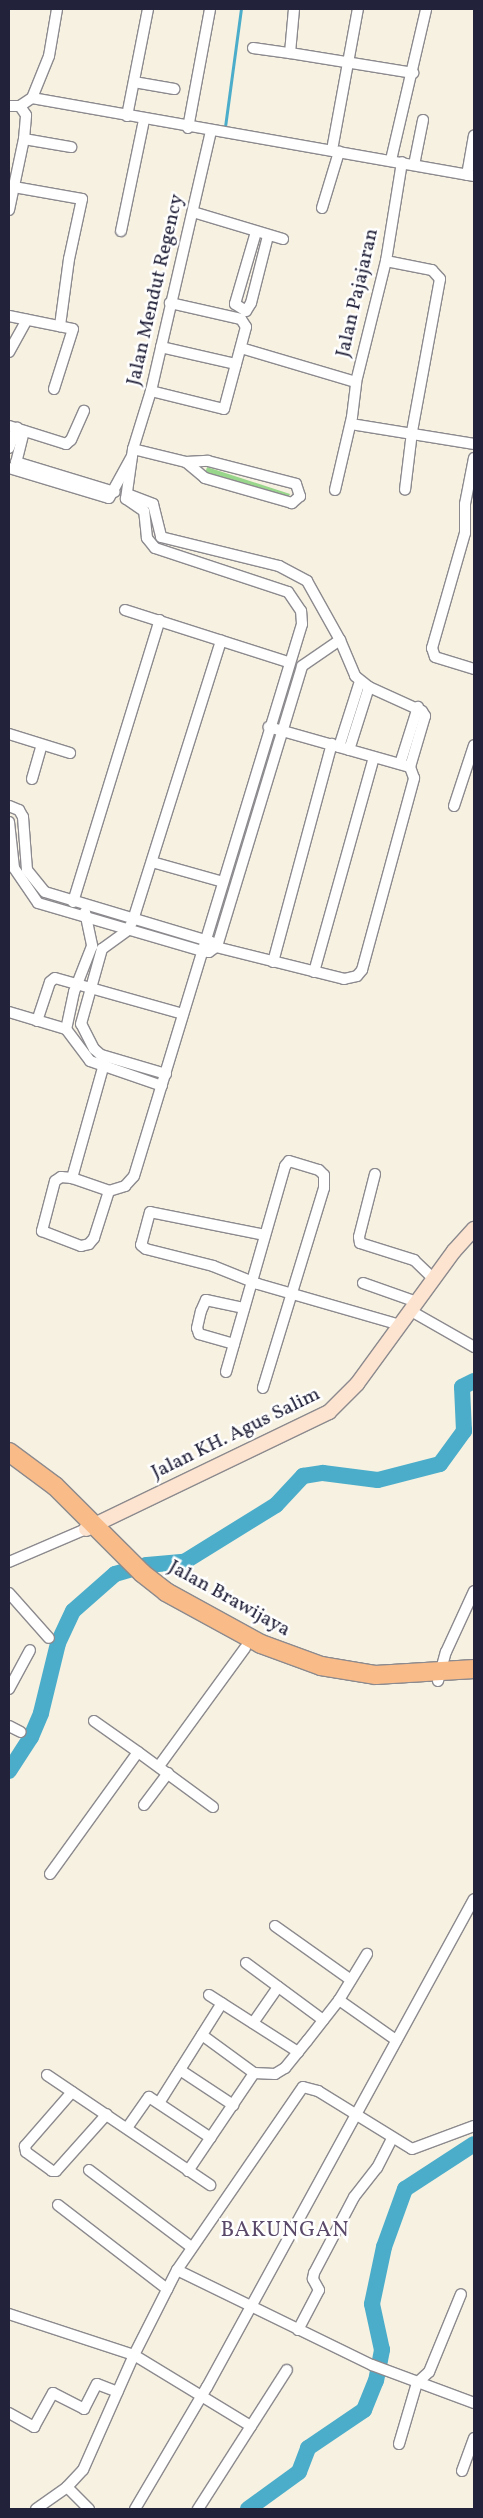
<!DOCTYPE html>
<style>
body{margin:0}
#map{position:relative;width:483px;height:2518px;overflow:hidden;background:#f7f1e1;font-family:Vollkorn,serif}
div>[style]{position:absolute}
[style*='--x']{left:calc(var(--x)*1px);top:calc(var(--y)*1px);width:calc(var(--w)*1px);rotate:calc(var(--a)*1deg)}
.green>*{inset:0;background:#98d68b}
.stream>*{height:2.5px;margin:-1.25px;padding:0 1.25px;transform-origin:1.25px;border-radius:1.25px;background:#4badca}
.river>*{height:16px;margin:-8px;padding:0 8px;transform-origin:8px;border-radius:8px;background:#4badca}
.roads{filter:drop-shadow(1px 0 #8c8a8e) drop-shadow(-1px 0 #8c8a8e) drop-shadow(0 1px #8c8a8e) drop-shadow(0 -1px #8c8a8e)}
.street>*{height:10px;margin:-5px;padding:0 5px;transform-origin:5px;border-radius:5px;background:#fff}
.secondary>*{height:14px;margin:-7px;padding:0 7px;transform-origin:7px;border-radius:7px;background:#fde4d0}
.highway>*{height:18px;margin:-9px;padding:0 9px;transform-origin:9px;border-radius:9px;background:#f9bc89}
span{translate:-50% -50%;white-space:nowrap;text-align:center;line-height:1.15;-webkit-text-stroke:5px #fff;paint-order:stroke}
.street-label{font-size:20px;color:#22223b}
.quarter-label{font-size:22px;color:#5b4969;letter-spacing:1px}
.frame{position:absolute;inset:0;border:10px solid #22223b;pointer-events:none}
</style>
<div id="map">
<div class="green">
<i style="clip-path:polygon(207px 467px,290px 494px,287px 501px,205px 474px)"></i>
</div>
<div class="stream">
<i style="--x:225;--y:127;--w:119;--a:-82.3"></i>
</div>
<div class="river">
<i style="--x:9;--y:1771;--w:40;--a:-57.1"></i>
<i style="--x:31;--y:1737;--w:26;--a:-67"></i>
<i style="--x:41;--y:1713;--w:72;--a:-76.3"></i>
<i style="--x:58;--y:1643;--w:35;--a:-65"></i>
<i style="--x:73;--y:1611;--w:56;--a:-41.4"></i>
<i style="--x:115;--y:1574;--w:33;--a:-16"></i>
<i style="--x:147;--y:1565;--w:37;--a:-5"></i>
<i style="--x:184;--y:1562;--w:108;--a:-31.8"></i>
<i style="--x:276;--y:1505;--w:40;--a:-47"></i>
<i style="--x:303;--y:1476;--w:20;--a:-9"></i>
<i style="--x:323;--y:1473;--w:55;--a:7.3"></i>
<i style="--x:378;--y:1480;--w:64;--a:-14.5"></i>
<i style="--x:440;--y:1464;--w:41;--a:-54"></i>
<i style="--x:464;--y:1431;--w:44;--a:-92.6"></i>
<i style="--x:462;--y:1387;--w:13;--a:-27"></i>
<i style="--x:248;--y:2509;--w:63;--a:-36"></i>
<i style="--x:299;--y:2472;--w:26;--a:-69"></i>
<i style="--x:308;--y:2448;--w:68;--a:-34.2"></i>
<i style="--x:364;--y:2410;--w:31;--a:-68"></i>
<i style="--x:376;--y:2381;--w:32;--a:-79"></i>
<i style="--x:382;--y:2350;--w:47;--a:-102.3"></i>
<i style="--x:372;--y:2304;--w:58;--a:-78.1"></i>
<i style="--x:384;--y:2247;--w:62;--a:-70.1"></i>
<i style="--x:405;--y:2189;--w:82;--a:-33.1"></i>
</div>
<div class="roads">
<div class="street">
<i style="--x:294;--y:9;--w:44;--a:95.2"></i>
<i style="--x:290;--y:53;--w:125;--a:9.2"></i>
<i style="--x:253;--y:48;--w:37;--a:8"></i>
<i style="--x:134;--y:82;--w:41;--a:9.9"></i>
<i style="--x:32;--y:98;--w:449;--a:10"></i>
<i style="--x:9;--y:106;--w:11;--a:0"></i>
<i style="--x:20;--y:106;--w:14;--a:-34"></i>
<i style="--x:32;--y:98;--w:45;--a:-68"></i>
<i style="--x:49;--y:56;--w:48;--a:-80.3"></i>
<i style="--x:127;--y:116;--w:109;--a:-78.9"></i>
<i style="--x:188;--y:128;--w:121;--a:-79.5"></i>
<i style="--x:24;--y:139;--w:48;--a:9.7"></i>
<i style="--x:332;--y:150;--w:143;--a:-79.6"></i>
<i style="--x:391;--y:160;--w:155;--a:-76.9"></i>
<i style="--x:414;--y:165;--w:46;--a:-78.7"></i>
<i style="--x:467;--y:175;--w:40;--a:-80"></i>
<i style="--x:14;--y:187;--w:69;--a:10"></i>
<i style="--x:82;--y:199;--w:61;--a:102.2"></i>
<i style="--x:69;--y:259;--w:68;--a:97.7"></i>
<i style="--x:322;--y:208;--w:59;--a:-73.1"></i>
<i style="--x:9;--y:210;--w:73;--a:-78.1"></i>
<i style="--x:24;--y:139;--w:24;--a:-85"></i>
<i style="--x:26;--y:115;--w:11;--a:-124"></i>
<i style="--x:193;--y:212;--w:94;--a:16.7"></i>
<i style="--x:121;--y:231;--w:113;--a:-78.3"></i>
<i style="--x:256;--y:232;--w:75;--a:106.3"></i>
<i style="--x:235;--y:304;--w:13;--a:32"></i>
<i style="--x:246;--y:311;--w:9;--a:-58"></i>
<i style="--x:251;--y:303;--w:69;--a:-75.8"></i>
<i style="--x:386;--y:261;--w:47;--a:11.1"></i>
<i style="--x:432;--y:270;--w:12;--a:48"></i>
<i style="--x:440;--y:279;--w:156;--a:100.4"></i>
<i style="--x:412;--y:432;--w:58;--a:96.9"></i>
<i style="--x:9;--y:316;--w:65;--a:11.5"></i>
<i style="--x:73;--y:329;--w:63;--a:107.6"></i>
<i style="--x:161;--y:347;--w:77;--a:12.8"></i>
<i style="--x:241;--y:348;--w:120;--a:16.5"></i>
<i style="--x:9;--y:352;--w:37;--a:-61"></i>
<i style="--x:151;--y:391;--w:75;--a:13.9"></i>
<i style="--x:224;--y:409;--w:85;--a:-75"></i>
<i style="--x:246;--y:327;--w:9;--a:-122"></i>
<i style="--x:241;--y:319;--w:73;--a:-167.3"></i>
<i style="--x:351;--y:424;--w:125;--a:9.2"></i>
<i style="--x:9;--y:426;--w:60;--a:17.5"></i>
<i style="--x:66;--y:444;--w:6;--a:-39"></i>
<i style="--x:71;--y:440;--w:32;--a:-66"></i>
<i style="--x:24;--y:431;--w:32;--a:104"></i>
<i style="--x:16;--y:462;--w:103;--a:16.9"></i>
<i style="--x:9;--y:448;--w:22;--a:-68"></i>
<i style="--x:133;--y:449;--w:55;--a:13.8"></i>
<i style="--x:474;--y:458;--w:47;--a:101.1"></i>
<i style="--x:465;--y:504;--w:29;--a:90"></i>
<i style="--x:465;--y:533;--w:120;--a:106"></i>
<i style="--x:432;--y:648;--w:9;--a:72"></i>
<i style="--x:435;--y:657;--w:41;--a:17.1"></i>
<i style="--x:208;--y:461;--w:91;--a:14.6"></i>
<i style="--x:296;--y:484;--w:13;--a:72"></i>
<i style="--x:300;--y:496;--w:11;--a:139"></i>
<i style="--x:292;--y:503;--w:91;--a:-164"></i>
<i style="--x:205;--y:478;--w:25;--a:-140"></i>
<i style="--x:186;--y:462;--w:22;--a:-3"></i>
<i style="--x:9;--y:468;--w:104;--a:16.7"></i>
<i style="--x:109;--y:498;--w:48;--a:-61.3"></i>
<i style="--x:335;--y:490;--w:75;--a:-76.9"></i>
<i style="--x:352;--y:417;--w:35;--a:-83"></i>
<i style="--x:356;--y:382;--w:125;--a:-76.1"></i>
<i style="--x:386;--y:261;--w:100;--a:-80.8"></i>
<i style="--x:127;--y:494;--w:28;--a:21"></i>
<i style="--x:153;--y:504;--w:34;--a:76"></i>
<i style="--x:161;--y:537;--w:122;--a:13.8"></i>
<i style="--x:279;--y:566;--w:32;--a:28"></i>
<i style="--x:307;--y:581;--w:68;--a:60.8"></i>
<i style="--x:340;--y:640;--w:39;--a:67"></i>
<i style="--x:355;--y:676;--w:18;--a:38"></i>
<i style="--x:369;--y:687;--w:58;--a:24.4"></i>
<i style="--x:422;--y:711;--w:6;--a:59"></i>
<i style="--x:425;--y:716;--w:53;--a:106.4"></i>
<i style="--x:125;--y:610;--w:171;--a:17.7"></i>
<i style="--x:9;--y:734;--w:64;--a:17.3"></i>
<i style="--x:339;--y:747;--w:69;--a:-72.3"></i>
<i style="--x:349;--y:750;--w:66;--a:-72.4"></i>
<i style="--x:400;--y:764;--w:60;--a:-72.5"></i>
<i style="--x:32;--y:779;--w:35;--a:-74"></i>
<i style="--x:9;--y:806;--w:11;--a:22"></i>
<i style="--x:19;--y:810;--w:8;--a:60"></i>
<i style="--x:23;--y:817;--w:53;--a:85.7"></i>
<i style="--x:27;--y:870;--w:28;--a:51"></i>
<i style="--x:45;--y:892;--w:174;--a:16.7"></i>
<i style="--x:454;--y:806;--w:64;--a:-71.8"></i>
<i style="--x:9;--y:822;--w:46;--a:83.8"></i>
<i style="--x:14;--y:868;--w:42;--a:55.6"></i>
<i style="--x:38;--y:903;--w:171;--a:16.3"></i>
<i style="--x:202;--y:951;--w:7;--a:8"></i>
<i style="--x:209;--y:952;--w:9;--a:-36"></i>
<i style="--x:152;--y:862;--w:74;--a:15.7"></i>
<i style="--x:73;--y:902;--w:295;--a:-72.9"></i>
<i style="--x:85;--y:912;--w:35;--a:78"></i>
<i style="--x:92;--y:946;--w:49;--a:111.4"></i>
<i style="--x:74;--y:992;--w:38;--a:102"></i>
<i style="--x:66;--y:1029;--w:40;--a:53"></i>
<i style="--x:90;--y:1061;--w:76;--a:19.1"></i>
<i style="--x:218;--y:943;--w:289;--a:-73.1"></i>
<i style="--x:302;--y:666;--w:46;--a:-34.4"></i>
<i style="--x:216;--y:947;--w:132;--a:14"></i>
<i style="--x:344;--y:979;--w:13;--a:-13"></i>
<i style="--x:357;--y:976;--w:8;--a:-50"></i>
<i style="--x:362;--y:970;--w:199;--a:-74.8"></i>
<i style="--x:414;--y:778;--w:12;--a:-110"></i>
<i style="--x:410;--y:767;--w:147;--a:-164.2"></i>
<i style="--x:273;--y:962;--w:226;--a:-74.9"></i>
<i style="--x:314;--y:972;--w:223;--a:-74.4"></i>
<i style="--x:9;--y:1012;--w:59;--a:16.6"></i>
<i style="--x:37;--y:1021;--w:41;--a:-71.6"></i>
<i style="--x:50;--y:982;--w:6;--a:-39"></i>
<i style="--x:55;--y:978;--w:133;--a:15.7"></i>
<i style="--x:106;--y:1057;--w:126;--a:105.7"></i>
<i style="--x:72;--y:1178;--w:11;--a:-175"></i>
<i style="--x:61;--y:1177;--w:7;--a:146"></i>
<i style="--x:55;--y:1181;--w:52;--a:104.6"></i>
<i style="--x:42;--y:1231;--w:42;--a:21"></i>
<i style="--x:81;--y:1246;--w:8;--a:-14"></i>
<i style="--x:89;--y:1244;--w:8;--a:-50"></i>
<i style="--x:94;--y:1238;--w:49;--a:-72.3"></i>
<i style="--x:166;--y:1074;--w:68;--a:-163.7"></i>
<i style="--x:101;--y:1055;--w:9;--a:-139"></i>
<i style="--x:94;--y:1049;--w:28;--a:-117"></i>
<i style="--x:81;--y:1024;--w:78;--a:-74.4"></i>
<i style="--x:102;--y:949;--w:32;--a:-36"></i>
<i style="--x:128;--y:930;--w:11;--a:-63"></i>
<i style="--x:133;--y:920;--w:293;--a:-72.5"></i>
<i style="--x:375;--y:1174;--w:65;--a:104.3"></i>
<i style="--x:359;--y:1237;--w:6;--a:81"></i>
<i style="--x:360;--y:1243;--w:57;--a:17.5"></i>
<i style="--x:414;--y:1260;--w:28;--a:44"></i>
<i style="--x:72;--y:1178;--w:39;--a:19"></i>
<i style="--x:109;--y:1191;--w:17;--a:-17"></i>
<i style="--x:125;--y:1186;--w:13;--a:-48"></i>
<i style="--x:134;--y:1176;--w:577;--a:-73.07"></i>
<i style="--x:302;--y:624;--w:13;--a:-94"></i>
<i style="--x:301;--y:611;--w:23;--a:-124"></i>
<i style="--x:288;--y:592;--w:140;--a:-161.7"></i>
<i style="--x:155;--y:548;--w:13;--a:-129"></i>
<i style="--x:147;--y:538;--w:27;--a:-96"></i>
<i style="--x:144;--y:511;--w:22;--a:-146"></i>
<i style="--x:126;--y:499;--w:50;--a:-82"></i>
<i style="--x:133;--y:449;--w:61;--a:-72.8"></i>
<i style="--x:151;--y:391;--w:266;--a:-77"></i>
<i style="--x:265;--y:1235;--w:117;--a:-168.7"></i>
<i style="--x:150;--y:1212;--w:34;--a:105"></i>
<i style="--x:141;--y:1245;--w:6;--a:39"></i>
<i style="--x:146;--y:1249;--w:69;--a:14.2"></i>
<i style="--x:213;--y:1266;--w:48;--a:21.8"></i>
<i style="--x:258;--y:1284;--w:148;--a:16.1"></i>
<i style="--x:363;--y:1283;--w:57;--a:19.4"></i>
<i style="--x:411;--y:1311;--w:73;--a:29.7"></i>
<i style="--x:234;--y:1344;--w:36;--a:-164"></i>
<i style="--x:199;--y:1334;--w:6;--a:-108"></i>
<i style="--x:197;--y:1328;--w:17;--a:-77"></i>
<i style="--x:201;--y:1311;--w:12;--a:-66"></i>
<i style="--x:206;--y:1300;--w:39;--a:12"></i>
<i style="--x:226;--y:1372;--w:214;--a:-74"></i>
<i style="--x:285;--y:1166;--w:6;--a:-51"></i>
<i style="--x:289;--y:1161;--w:31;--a:17"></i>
<i style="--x:319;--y:1170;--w:7;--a:45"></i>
<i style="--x:324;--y:1175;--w:13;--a:90"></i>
<i style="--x:324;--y:1188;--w:209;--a:107"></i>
<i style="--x:9;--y:1562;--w:84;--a:-23.2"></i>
<i style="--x:9;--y:1593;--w:60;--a:48.4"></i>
<i style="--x:438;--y:1681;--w:30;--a:-75"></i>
<i style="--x:446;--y:1652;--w:67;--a:-65.3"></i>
<i style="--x:9;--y:1689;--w:44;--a:-61.7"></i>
<i style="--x:94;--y:1721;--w:54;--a:35.2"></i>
<i style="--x:9;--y:1726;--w:13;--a:27"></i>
<i style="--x:159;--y:1766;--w:146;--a:-53.9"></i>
<i style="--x:144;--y:1805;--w:40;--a:-53"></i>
<i style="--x:50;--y:1874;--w:150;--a:-54.2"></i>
<i style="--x:138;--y:1752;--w:93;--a:36.3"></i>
<i style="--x:275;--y:1926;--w:93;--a:35.4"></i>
<i style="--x:246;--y:1963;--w:96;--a:36.5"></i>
<i style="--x:209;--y:1995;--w:106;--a:32.6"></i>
<i style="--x:339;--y:2000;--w:70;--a:35.1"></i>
<i style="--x:253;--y:2023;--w:44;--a:-55.2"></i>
<i style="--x:202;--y:2035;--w:64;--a:36.2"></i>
<i style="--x:254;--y:2073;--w:21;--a:3"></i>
<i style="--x:275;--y:2074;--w:12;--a:-31"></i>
<i style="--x:285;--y:2068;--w:35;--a:-51"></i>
<i style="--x:307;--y:2041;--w:52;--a:-52"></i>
<i style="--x:339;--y:2000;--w:54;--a:-58.7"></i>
<i style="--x:180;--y:2070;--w:64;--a:33.4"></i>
<i style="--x:47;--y:2075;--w:197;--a:34"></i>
<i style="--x:72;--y:2092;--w:72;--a:131"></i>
<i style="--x:25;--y:2146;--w:6;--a:81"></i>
<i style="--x:26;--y:2152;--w:32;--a:36"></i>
<i style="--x:52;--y:2171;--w:4;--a:0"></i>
<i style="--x:56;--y:2171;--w:76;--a:-48.2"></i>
<i style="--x:159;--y:2103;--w:118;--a:-57.8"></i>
<i style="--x:127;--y:2128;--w:38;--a:-55"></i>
<i style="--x:149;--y:2097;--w:74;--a:33.5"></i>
<i style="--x:89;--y:2170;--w:128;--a:37"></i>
<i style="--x:188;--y:2171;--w:118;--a:-56"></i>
<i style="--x:58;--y:2205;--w:138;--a:37.6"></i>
<i style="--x:177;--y:2270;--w:217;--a:26"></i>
<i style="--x:372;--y:2365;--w:109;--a:20.4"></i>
<i style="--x:9;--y:2314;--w:132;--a:18.2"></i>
<i style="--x:134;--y:2355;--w:137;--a:31.3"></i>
<i style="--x:298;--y:2330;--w:45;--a:-62.3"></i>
<i style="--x:319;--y:2290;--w:13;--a:-119"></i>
<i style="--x:313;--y:2279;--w:6;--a:-81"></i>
<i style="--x:314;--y:2273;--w:86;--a:-62.2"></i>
<i style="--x:354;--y:2197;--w:37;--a:-52"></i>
<i style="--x:377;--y:2168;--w:34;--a:-63"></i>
<i style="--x:9;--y:2413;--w:29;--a:29"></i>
<i style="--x:34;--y:2427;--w:39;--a:-61"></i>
<i style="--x:53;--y:2393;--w:35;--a:27"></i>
<i style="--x:84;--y:2409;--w:28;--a:-63"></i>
<i style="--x:97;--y:2384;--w:22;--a:21"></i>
<i style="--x:399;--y:2444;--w:64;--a:-73.6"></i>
<i style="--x:417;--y:2383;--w:16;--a:-43"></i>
<i style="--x:429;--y:2372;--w:84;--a:-67.7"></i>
<i style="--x:462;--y:2471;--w:35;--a:-70"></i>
<i style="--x:67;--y:2487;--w:31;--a:45"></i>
<i style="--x:36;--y:2509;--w:38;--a:-35"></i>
<i style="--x:67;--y:2487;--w:23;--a:-47"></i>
<i style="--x:83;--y:2470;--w:126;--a:-66.1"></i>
<i style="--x:134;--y:2355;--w:95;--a:-63.2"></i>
<i style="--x:177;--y:2270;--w:222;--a:-55.5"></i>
<i style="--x:303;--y:2087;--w:16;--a:15"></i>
<i style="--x:318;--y:2091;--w:110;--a:31.7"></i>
<i style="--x:412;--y:2149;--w:66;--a:-20.4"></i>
<i style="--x:135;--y:2509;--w:142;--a:-59.5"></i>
<i style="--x:207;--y:2387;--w:556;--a:-61.32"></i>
<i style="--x:198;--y:2509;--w:165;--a:-57.4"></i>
</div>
<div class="secondary">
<i style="--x:86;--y:1529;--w:270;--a:-25.7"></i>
<i style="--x:329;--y:1412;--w:40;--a:-45"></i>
<i style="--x:357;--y:1384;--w:165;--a:-53.9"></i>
<i style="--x:454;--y:1251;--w:30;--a:-48"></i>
</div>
<div class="highway">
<i style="--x:9;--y:1452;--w:57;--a:36.5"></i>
<i style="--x:55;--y:1486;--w:123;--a:45"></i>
<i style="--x:142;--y:1573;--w:31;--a:38"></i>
<i style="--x:166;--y:1592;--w:108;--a:28.7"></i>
<i style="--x:261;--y:1644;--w:64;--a:20.1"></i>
<i style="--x:321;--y:1666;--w:56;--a:9.3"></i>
<i style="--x:376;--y:1675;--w:98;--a:-3.5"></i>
</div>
</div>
<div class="street-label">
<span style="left:156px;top:290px;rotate:-77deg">Jalan Mendut Regency</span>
<span style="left:358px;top:293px;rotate:-77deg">Jalan Pajajaran</span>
<span style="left:236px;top:1434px;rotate:-26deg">Jalan KH. Agus Salim</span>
<span style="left:229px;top:1599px;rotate:29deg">Jalan Brawijaya</span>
</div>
<div class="quarter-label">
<span style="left:285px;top:2231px">BAKUNGAN</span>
</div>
<div class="frame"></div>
</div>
